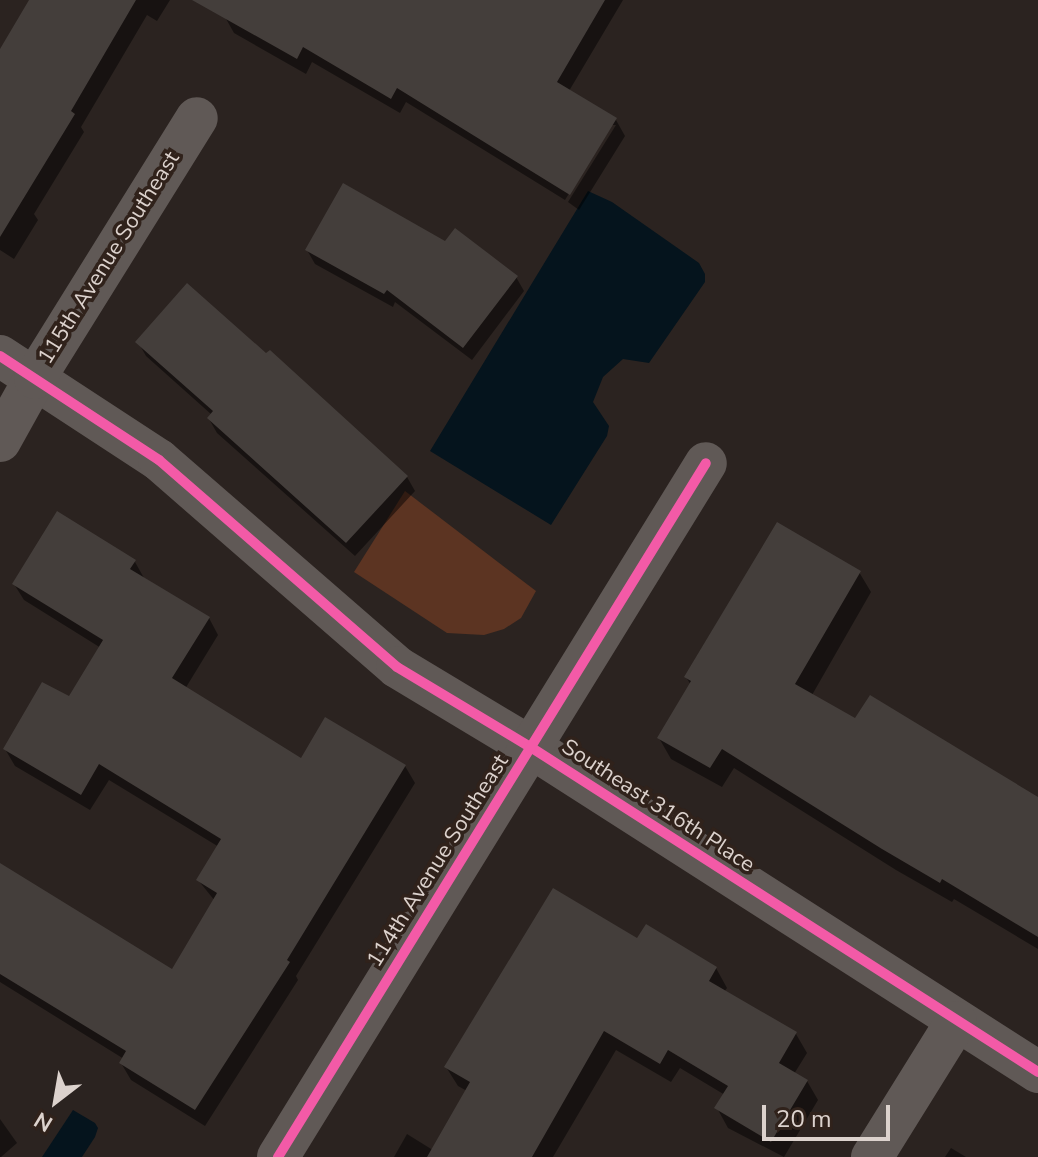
<!DOCTYPE html>
<style>
body{margin:0}
#map{position:relative;width:1038px;height:1157px;overflow:hidden;background:#2b2320;font-family:"Nunito Sans",sans-serif}
div>[style]{position:absolute}
[style*='--x']{left:calc(var(--x)*1px);top:calc(var(--y)*1px);width:calc(var(--w)*1px);rotate:calc(var(--a)*1deg)}
.green>*{inset:0;background:#5c3422}
.water>*{inset:0;background:#05141d}
.shadow>*{inset:0;background:#0007}
.building>*{inset:0;background:#443e3b}
.minor>*{height:42px;margin:-21px;padding:0 21px;transform-origin:21px;border-radius:21px;background:#605956}
.cycleway>*{height:10px;margin:-5px;padding:0 5px;transform-origin:5px;border-radius:5px;background:#f35aa7}
span{translate:-50% -50%;white-space:nowrap;text-align:center;line-height:1.15;-webkit-text-stroke:7px #30221b;paint-order:stroke}
.street-label{font-size:22px;color:#dcd2cd}
.north{position:absolute;left:16px;top:1061px;width:80px;height:80px;-webkit-text-stroke:6px #30221b;paint-order:stroke;rotate:211deg;font-size:22px;font-weight:700;line-height:32px;text-align:center;color:#dcd2cd}
.north::after{content:'';display:block;margin:auto;width:28px;height:36px;background:#dcd2cd;clip-path:polygon(50% 0,100% 100%,50% 72%,0 100%)}
.scale{position:absolute;left:762px;top:1105px;width:128px;height:36px;box-sizing:border-box;border:4px solid #dcd2cd;border-top:0;padding-left:10px;font-size:24px;line-height:28px;white-space:nowrap;color:#dcd2cd;-webkit-text-stroke:6px #30221b;paint-order:stroke}
</style>
<div id="map">
<div class="green">
<i style="clip-path:polygon(405px 491px,536px 591px,521px 618px,504px 629px,484px 635px,447px 633px,354px 572px)"></i>
</div>
<div class="water">
<i style="clip-path:polygon(588px 191px,612px 202px,699px 263px,705px 274px,705px 282px,649px 363px,623px 359px,603px 377px,593px 402px,609px 426px,607px 436px,551px 525px,430px 451px)"></i>
<i style="clip-path:polygon(73px 1110px,95px 1123px,98px 1128px,95px 1137px,82px 1157px,42px 1157px)"></i>
</div>
<div class="shadow">
<i style="clip-path:polygon(31px 0,170px 0,157px 21px,147px 15px,81px 127px,84px 132px,34px 214px,38px 220px,14px 259px,0 250px,0 53px)"></i>
<i style="clip-path:polygon(235px 0,623px 0,569px 91px,616px 120px,625px 136px,579px 210px,568px 202px,616px 125px,611px 125px,565px 200px,406px 102px,400px 113px,312px 62px,306px 74px,234px 33px,225px 17px)"></i>
<i style="clip-path:polygon(445px 244px,516px 277px,524px 291px,472px 360px,395px 302px,393px 307px,315px 264px,307px 250px)"></i>
<i style="clip-path:polygon(138px 342px,407px 477px,415px 491px,355px 556px,217px 433px,209px 419px,212px 415px,146px 356px)"></i>
<i style="clip-path:polygon(135px 562px,144px 578px,209px 618px,218px 635px,185px 689px,302px 761px,405px 766px,415px 783px,296px 976px,298px 980px,205px 1126px,131px 1080px,121px 1063px,124px 1059px,0 982px,0 865px,172px 971px,215px 901px,198px 880px,219px 847px,109px 780px,90px 810px,15px 766px,5px 749px,70px 699px,101px 648px,24px 600px,14px 584px)"></i>
<i style="clip-path:polygon(859px 572px,871px 592px,812px 695px,856px 720px,1038px 799px,1038px 949px,954px 899px,952px 902px,896px 870px,734px 768px,722px 787px,671px 759px,659px 738px,691px 685px,686px 677px)"></i>
<i style="clip-path:polygon(638px 941px,716px 968px,727px 988px,724px 992px,796px 1034px,807px 1053px,794px 1074px,807px 1081px,818px 1100px,784px 1157px,728px 1128px,717px 1108px,725px 1095px,680px 1068px,671px 1082px,616px 1050px,553px 1157px,525px 1157px,467px 1091px,458px 1086px,446px 1067px)"></i>
<i style="clip-path:polygon(0 1119px,17px 1143px,1px 1157px,0 1157px)"></i>
<i style="clip-path:polygon(407px 1134px,444px 1157px,394px 1157px)"></i>
<i style="clip-path:polygon(951px 1148px,966px 1157px,945px 1157px)"></i>
</div>
<div class="building">
<i style="clip-path:polygon(29px 0,136px 0,71px 111px,75px 114px,0 237px,0 49px)"></i>
<i style="clip-path:polygon(192px 0,605px 0,557px 82px,617px 118px,570px 195px,397px 88px,391px 99px,303px 47px,297px 59px)"></i>
<i style="clip-path:polygon(343px 183px,445px 241px,455px 228px,518px 276px,463px 348px,387px 290px,384px 294px,305px 250px)"></i>
<i style="clip-path:polygon(187px 283px,266px 353px,270px 350px,408px 476px,346px 543px,207px 418px,213px 411px,135px 342px)"></i>
<i style="clip-path:polygon(57px 511px,136px 560px,130px 569px,210px 617px,172px 678px,301px 758px,325px 717px,406px 765px,287px 960px,290px 962px,195px 1110px,119px 1063px,126px 1051px,0 974px,0 863px,172px 969px,217px 893px,196px 880px,221px 839px,99px 764px,81px 795px,3px 749px,42px 682px,69px 696px,103px 640px,12px 584px)"></i>
<i style="clip-path:polygon(777px 522px,861px 571px,795px 684px,855px 718px,870px 695px,1038px 797px,1038px 937px,942px 879px,940px 883px,882px 849px,722px 749px,710px 768px,657px 738px,691px 681px,684px 677px)"></i>
<i style="clip-path:polygon(553px 888px,637px 938px,646px 924px,717px 967px,709px 981px,797px 1032px,779px 1063px,808px 1080px,771px 1142px,714px 1108px,728px 1086px,668px 1050px,660px 1064px,604px 1031px,532px 1157px,427px 1157px,470px 1082px,444px 1067px)"></i>
</div>
<div class="minor">
<i style="--x:0;--y:356;--w:190;--a:33.2"></i>
<i style="--x:159;--y:460;--w:315;--a:41"></i>
<i style="--x:397;--y:667;--w:157;--a:31"></i>
<i style="--x:532;--y:748;--w:601;--a:32.63"></i>
<i style="--x:0;--y:441;--w:72;--a:-60.9"></i>
<i style="--x:35;--y:378;--w:306;--a:-58.1"></i>
<i style="--x:278;--y:1157;--w:815;--a:-58.34"></i>
<i style="--x:872;--y:1157;--w:159;--a:-58.1"></i>
</div>
<div class="cycleway">
<i style="--x:0;--y:356;--w:190;--a:33.2"></i>
<i style="--x:159;--y:460;--w:315;--a:41"></i>
<i style="--x:397;--y:667;--w:157;--a:31"></i>
<i style="--x:532;--y:748;--w:601;--a:32.63"></i>
<i style="--x:278;--y:1157;--w:815;--a:-58.34"></i>
</div>
<div class="street-label">
<span style="left:109px;top:258px;rotate:-58deg">115th Avenue Southeast</span>
<span style="left:658px;top:806px;rotate:33deg">Southeast 316th Place</span>
<span style="left:438px;top:861px;rotate:-58deg">114th Avenue Southeast</span>
</div>
<div class="north">N</div>
<div class="scale">20 m</div>
</div>
